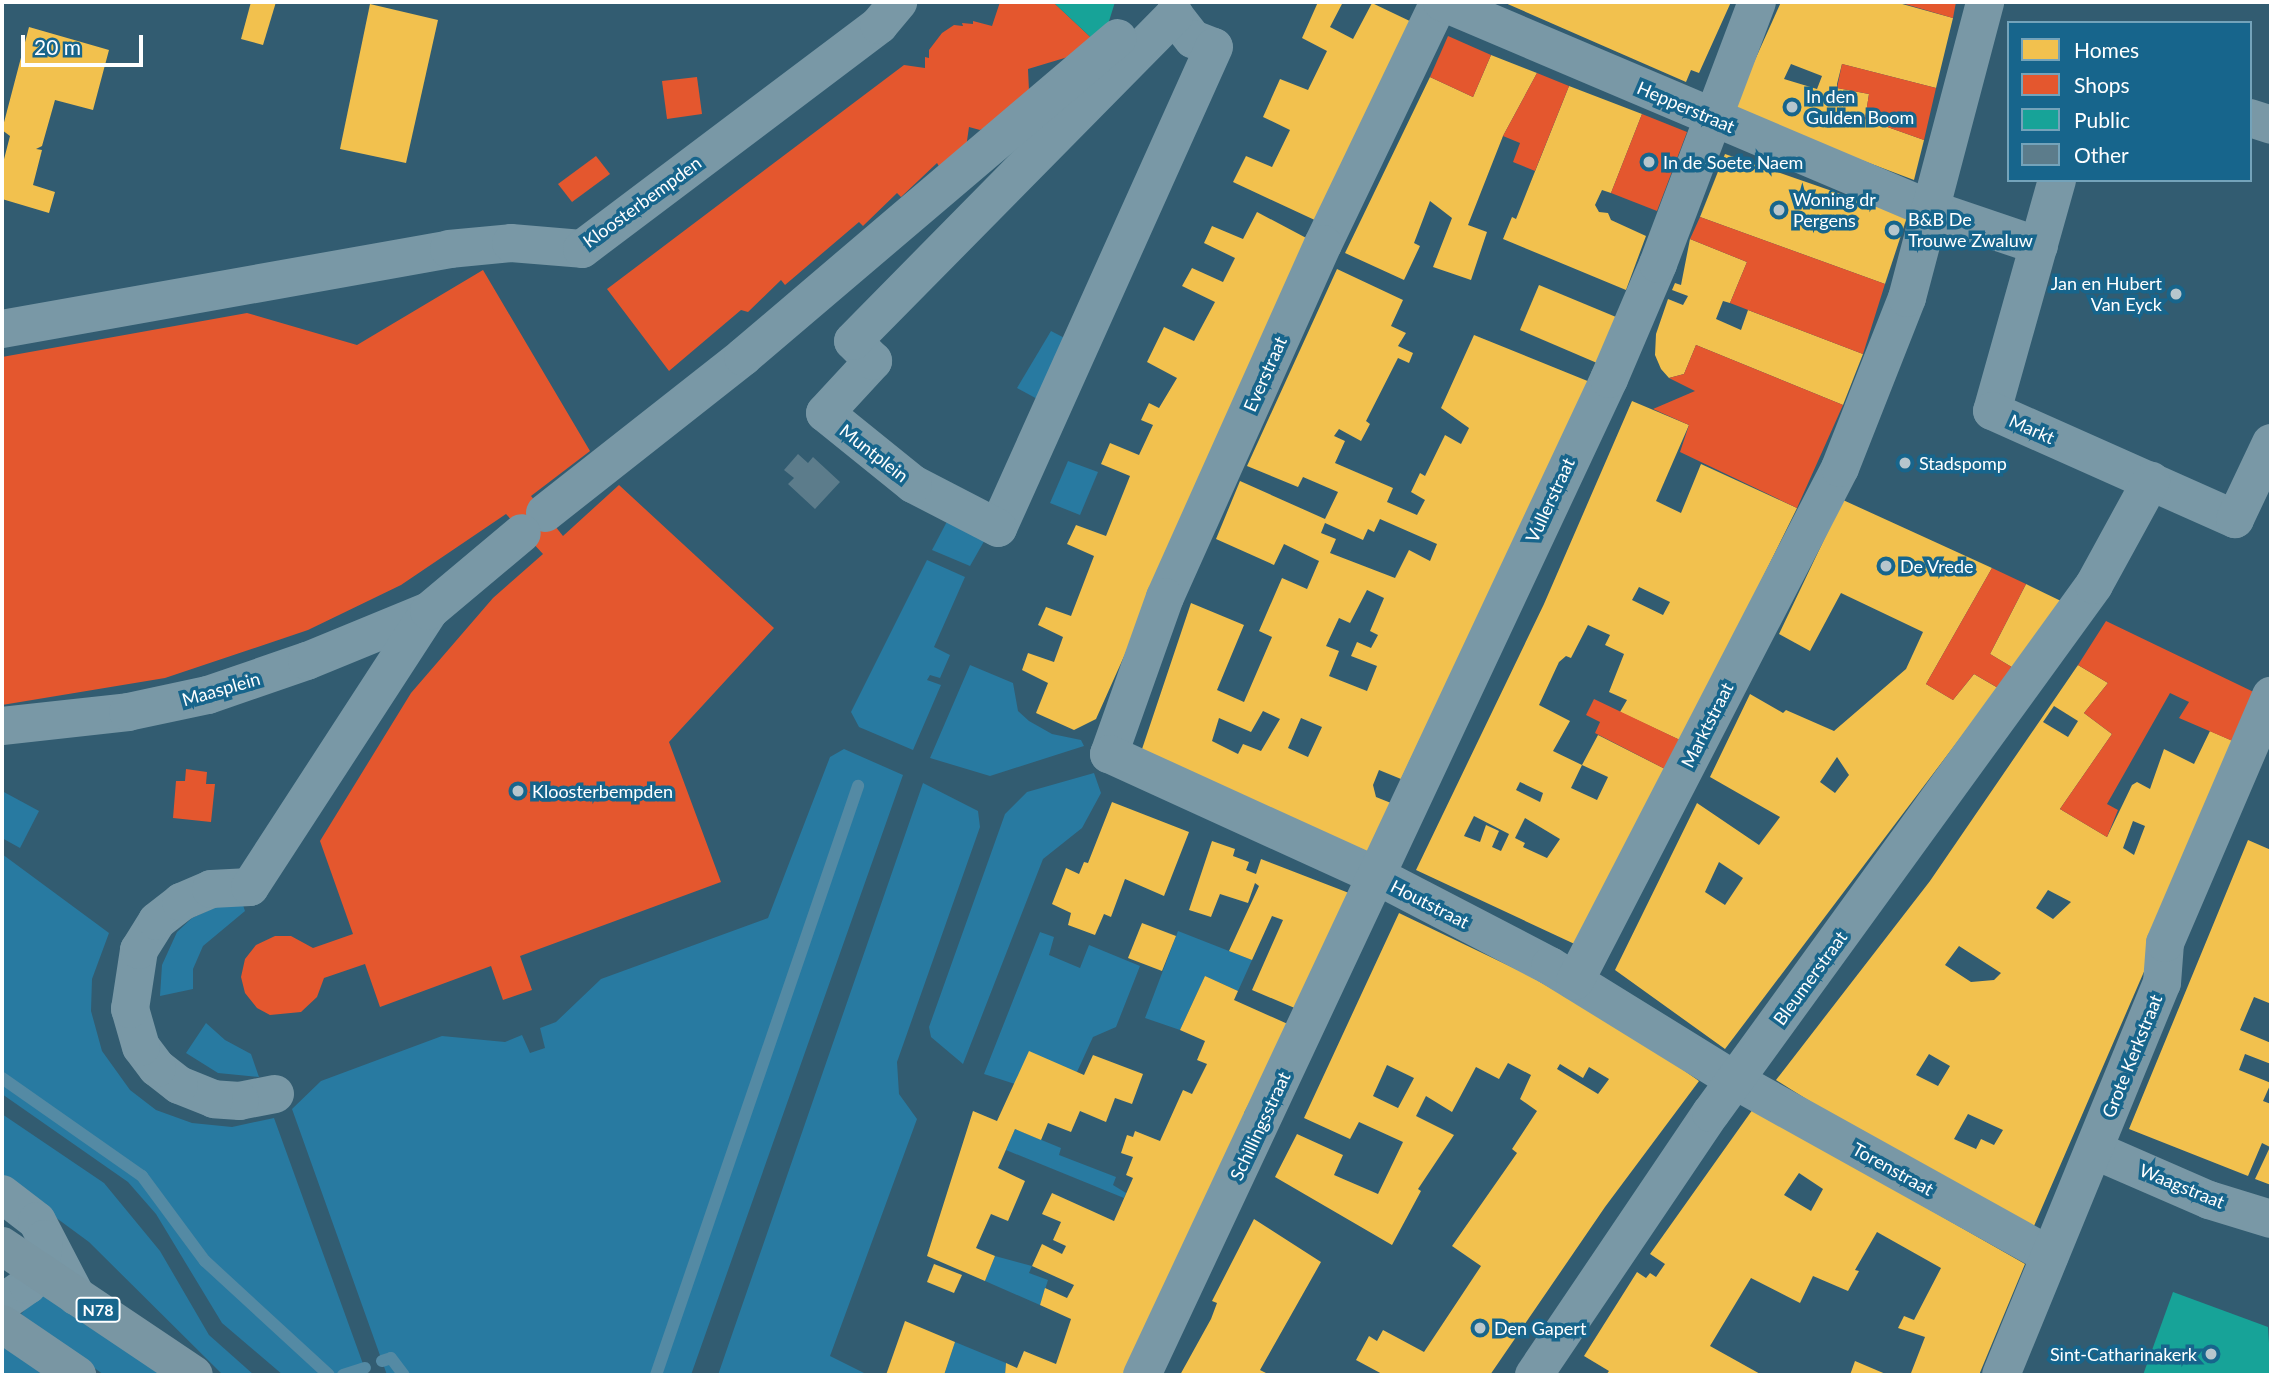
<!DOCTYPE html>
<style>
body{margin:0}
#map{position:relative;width:2273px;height:1377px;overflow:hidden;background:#325c71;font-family:Lato,sans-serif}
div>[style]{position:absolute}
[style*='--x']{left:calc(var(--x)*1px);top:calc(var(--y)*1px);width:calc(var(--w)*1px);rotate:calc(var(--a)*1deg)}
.green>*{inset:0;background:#287aa1}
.homes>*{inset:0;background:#f2c14e}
.shops>*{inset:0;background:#e4572e}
.public>*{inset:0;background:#17a398}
.stream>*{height:12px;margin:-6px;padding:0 6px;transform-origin:6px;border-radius:6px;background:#548aa4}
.building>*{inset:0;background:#5c7c8b}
.minor>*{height:38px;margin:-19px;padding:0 19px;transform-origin:19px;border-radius:19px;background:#7998a6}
.major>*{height:38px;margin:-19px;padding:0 19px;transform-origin:19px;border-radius:19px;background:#7996a3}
.dots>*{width:19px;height:19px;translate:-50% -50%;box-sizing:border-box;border:4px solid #17658c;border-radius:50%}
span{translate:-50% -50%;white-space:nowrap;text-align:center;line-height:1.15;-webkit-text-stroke:7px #17658c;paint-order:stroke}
.shield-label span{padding:2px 5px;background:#17658c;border:2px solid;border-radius:5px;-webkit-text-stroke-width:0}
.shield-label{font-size:16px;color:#fff;font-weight:700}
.poi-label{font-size:18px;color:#fff}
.left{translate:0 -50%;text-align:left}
.right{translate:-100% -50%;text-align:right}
.street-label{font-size:18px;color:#fff}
.frame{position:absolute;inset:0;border:4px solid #fff;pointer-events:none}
.legend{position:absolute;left:2007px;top:21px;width:245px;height:161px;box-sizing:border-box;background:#17658c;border:2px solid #74a3ba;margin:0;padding:9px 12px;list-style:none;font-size:21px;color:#fff}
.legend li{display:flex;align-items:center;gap:14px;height:35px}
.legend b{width:35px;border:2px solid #74a3ba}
.scale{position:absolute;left:21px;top:35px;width:122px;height:32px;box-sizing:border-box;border:4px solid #fff;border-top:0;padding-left:9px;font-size:21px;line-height:24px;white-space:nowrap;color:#fff;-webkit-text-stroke:5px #17658c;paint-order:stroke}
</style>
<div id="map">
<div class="green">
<i style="clip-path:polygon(1051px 331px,1080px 346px,1052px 407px,1017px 388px)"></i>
<i style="clip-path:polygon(1068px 461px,1098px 472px,1080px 515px,1050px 503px)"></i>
<i style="clip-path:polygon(953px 510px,991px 529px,970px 566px,932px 550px)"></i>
<i style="clip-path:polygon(927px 560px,965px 577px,934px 647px,950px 655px,940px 678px,930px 675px,927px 680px,941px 685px,913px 750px,859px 727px,851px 712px)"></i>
<i style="clip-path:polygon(970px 665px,1013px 683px,1018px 711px,1029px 721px,1052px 734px,1081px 740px,1084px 746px,990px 776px,930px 758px)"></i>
<i style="clip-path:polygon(844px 749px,903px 775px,691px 1375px,387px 1375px,292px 1109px,321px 1081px,442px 1036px,505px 1042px,522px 1035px,530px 1053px,545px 1048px,540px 1028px,556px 1022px,601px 979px,768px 918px,830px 757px)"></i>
<i style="clip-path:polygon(1094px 773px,1101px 793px,1082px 828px,1043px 859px,963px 1064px,931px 1037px,929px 1027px,1005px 814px,1027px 792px)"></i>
<i style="clip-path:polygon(923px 783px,978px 811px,980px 827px,897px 1062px,899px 1094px,917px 1119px,830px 1356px,868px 1375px,718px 1375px)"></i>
<i style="clip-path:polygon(2px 791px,39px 811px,20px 848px,2px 838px)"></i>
<i style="clip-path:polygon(2px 854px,109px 933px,92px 979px,91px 1011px,102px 1051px,130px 1090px,156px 1110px,192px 1123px,232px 1127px,274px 1118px,367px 1375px,283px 1375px,222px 1323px,156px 1214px,128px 1182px,2px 1094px)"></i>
<i style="clip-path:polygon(240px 896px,245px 911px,203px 946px,193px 969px,193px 989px,160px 996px,162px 965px,177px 932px,192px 918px)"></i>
<i style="clip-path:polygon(1178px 931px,1252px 960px,1238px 991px,1205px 976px,1180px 1030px,1145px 1018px)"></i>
<i style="clip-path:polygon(1040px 932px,1054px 937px,1049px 955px,1080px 968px,1089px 945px,1140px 966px,1116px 1027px,1093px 1037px,1077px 1072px,1015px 1084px,984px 1074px)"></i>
<i style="clip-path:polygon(206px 1023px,225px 1040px,251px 1054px,259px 1077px,218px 1073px,186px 1053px)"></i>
<i style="clip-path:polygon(2px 1114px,104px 1183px,160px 1251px,209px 1335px,254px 1375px,223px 1375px,89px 1242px,2px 1178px)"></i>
<i style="clip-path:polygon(1015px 1129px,1061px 1148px,1059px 1155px,1116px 1177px,1113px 1185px,1126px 1193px,1124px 1198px,1006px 1150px)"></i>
<i style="clip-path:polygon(995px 1256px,1032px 1266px,1029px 1273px,1048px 1280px,1040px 1305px,985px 1281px)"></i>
<i style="clip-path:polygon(45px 1288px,165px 1375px,104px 1375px,21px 1314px)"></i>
<i style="clip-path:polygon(955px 1342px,1006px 1363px,1005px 1375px,944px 1375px)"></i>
<i style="clip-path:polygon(2px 1344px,46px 1375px,2px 1375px)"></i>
</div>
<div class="homes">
<i style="clip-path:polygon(251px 2px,276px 2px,263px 45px,241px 39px)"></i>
<i style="clip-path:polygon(1318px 2px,1343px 2px,1330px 27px,1353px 39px,1372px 3px,1416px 24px,1319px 222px,1233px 182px,1246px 156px,1272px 167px,1290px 130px,1263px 117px,1280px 79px,1308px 90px,1327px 51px,1302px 38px)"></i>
<i style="clip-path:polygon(1503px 2px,1731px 2px,1699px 73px,1691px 70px,1686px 82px)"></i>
<i style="clip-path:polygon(evenodd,1781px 2px,1895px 2px,1953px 18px,1936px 88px,1842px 64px,1837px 84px,1837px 88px,1869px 94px,1865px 119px,1924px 140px,1914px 180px,1732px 111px,1781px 2px,1791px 64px,1822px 76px,1817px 89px,1784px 79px,1791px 64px)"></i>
<i style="clip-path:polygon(370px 4px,438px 20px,406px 163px,340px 149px)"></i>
<i style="clip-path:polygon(29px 27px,109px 50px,93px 110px,55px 100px,42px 146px,36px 149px,42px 150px,33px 185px,55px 192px,49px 213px,2px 199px,2px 167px,10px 136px,2px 130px)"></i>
<i style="clip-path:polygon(1491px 55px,1537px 73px,1503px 136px,1468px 225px,1487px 232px,1471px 280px,1433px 267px,1452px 218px,1430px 201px,1414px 243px,1420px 246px,1404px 280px,1345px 253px,1430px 77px,1473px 97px)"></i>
<i style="clip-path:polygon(1569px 86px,1642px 114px,1611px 193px,1602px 190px,1595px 205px,1599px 212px,1608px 213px,1611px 220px,1646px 236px,1626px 290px,1503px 239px,1512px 217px,1516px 219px)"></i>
<i style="clip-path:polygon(1725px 154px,1907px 217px,1885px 284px,1700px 217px)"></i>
<i style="clip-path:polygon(1257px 212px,1310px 240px,1096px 719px,1074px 730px,1036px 713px,1048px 683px,1022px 670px,1028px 653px,1054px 662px,1063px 637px,1038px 625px,1046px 607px,1071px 616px,1094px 556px,1067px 544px,1076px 525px,1106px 536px,1130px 476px,1101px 464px,1110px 443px,1139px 455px,1153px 425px,1141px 420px,1149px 403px,1159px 408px,1177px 378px,1147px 362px,1164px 327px,1194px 341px,1215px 302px,1182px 286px,1192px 268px,1223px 282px,1235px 258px,1204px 243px,1212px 226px,1243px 239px)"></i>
<i style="clip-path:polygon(1690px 239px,1747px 262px,1730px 303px,1723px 301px,1716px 319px,1741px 330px,1748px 310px,1863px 354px,1843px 405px,1696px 345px,1684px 374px,1669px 378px,1661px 369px,1655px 355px,1656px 334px,1668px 299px,1683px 305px,1688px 296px,1672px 290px,1675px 283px,1681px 285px)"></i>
<i style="clip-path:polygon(evenodd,1337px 269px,1403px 300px,1391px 326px,1406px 333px,1398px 346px,1413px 353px,1409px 363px,1398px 358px,1366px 421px,1370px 424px,1361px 441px,1339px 429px,1334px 436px,1345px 441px,1335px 463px,1393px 488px,1387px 502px,1417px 515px,1425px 500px,1411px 492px,1420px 473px,1425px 476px,1445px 435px,1461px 444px,1469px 428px,1441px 408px,1474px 335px,1590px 382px,1401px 779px,1379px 770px,1373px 785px,1376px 797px,1391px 803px,1369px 852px,1140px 755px,1191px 603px,1244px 625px,1217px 690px,1244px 702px,1272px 637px,1259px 631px,1282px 578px,1307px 589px,1319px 561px,1284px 544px,1274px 565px,1216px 539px,1240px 481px,1325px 519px,1338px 492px,1303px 477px,1298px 487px,1247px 466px,1337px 269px,1380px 519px,1437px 544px,1430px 561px,1409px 550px,1395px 578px,1330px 553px,1336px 539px,1321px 533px,1325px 523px,1363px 540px,1368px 529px,1374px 532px,1380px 519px,1337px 269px,1367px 590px,1384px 598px,1370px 631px,1378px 635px,1371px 648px,1357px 642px,1351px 656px,1377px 666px,1367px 691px,1329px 676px,1339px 651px,1326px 646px,1339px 618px,1350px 623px,1367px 590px,1337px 269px,1263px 711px,1280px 719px,1261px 751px,1243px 744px,1238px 754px,1212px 741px,1219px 718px,1251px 732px,1263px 711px,1337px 269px,1301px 718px,1322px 727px,1308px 757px,1288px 748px,1301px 718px)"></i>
<i style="clip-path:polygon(1539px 285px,1616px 317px,1597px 363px,1520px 330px)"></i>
<i style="clip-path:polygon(evenodd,1632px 401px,1689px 425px,1656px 501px,1681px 513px,1701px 464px,1797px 508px,1682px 741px,1620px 712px,1627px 700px,1609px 692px,1624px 654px,1605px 645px,1610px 635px,1588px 625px,1571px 658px,1566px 656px,1559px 662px,1539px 705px,1570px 721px,1553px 751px,1582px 765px,1571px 788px,1597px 800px,1608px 777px,1582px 765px,1598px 735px,1669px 771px,1581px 947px,1416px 870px,1544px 604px,1632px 401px,1639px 587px,1670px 602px,1663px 615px,1632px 600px,1639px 587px,1632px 401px,1520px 782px,1543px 793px,1540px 802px,1516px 790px,1520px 782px,1632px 401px,1474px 816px,1509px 834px,1501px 851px,1492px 847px,1499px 831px,1486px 825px,1480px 842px,1464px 836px,1474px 816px,1632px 401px,1525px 818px,1560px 839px,1547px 858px,1523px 847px,1525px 843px,1515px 838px,1525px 818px)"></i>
<i style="clip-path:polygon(evenodd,1843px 500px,1992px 568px,1926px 684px,1953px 700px,1974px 674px,1998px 688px,1725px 1049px,1615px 970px,1697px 803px,1759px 845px,1780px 817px,1710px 777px,1750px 694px,1783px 713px,1786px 710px,1834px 731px,1906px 669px,1923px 632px,1841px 593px,1810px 651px,1779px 634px,1843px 500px,1837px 757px,1849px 775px,1835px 793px,1820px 782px,1837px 757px,1843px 500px,1719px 862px,1743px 878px,1725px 905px,1705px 892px,1719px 862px)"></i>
<i style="clip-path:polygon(2026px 584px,2063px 602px,2020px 672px,1990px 654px)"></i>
<i style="clip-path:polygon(evenodd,2078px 665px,2108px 683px,2084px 713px,2112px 734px,2060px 809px,2107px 837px,2132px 785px,2137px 782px,2150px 789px,2164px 749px,2194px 764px,2210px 731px,2242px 745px,2034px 1226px,1867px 1137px,1776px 1080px,1930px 881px,2078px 665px,2054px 706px,2078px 721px,2068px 737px,2043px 722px,2054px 706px,2078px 665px,2133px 821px,2145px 826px,2134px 855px,2123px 848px,2133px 821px,2078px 665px,2048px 890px,2071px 902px,2053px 919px,2036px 908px,2048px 890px,2078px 665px,1959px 946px,2001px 973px,1994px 980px,1971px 982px,1945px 965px,1959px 946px,2078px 665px,1929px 1054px,1950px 1066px,1938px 1086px,1916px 1075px,1929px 1054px,2078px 665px,1968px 1114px,2003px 1130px,1994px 1145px,1981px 1139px,1976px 1149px,1954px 1139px,1968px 1114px)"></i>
<i style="clip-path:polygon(1112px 802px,1189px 832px,1164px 896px,1125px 879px,1111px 917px,1104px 914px,1095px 935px,1068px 925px,1071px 913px,1052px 904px,1066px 868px,1079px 874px,1084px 862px,1088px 863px)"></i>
<i style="clip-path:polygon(2248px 840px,2271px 850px,2271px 998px,2269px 1003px,2254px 997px,2240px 1030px,2271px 1043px,2271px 1064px,2245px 1054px,2239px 1070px,2271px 1083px,2263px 1101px,2271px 1104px,2271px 1185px,2255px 1179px,2270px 1147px,2262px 1143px,2248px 1176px,2129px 1129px)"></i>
<i style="clip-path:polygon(1212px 841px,1235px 849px,1233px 856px,1249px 862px,1246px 870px,1256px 874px,1261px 859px,1349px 893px,1297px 1009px,1252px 990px,1283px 920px,1272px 916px,1252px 960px,1229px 951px,1259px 886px,1255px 883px,1248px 903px,1220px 894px,1211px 917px,1189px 910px)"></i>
<i style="clip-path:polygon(evenodd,1399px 913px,1528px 975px,1639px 1039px,1699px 1081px,1605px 1207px,1490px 1375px,1384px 1375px,1356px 1360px,1369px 1336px,1377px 1341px,1383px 1330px,1424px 1352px,1481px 1266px,1452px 1246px,1517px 1153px,1512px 1149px,1537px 1111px,1520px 1099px,1531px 1075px,1508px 1063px,1499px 1079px,1476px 1067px,1452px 1112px,1426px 1096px,1416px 1116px,1454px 1135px,1418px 1189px,1421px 1191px,1392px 1245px,1275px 1177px,1297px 1134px,1343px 1155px,1334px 1175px,1378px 1194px,1403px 1142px,1359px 1122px,1350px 1139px,1304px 1118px,1399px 913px,1560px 1064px,1583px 1078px,1589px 1067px,1609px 1079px,1598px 1094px,1557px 1069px,1560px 1064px,1399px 913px,1387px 1065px,1414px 1078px,1398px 1108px,1373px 1096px,1387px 1065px)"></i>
<i style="clip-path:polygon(1142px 923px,1176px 936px,1162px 971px,1128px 958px)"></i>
<i style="clip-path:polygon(1205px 976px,1238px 991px,1234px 1000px,1290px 1025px,1244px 1113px,1246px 1119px,1127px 1375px,1005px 1375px,1006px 1363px,1017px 1368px,1024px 1351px,1056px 1364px,1071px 1319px,1040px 1305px,1045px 1288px,1067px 1298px,1074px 1285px,1032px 1266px,1042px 1244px,1062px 1254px,1066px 1246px,1053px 1240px,1061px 1222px,1042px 1214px,1052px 1193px,1114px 1221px,1133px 1178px,1126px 1175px,1133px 1157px,1121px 1153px,1127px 1135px,1133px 1137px,1135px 1131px,1160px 1141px,1183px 1090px,1192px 1094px,1207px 1064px,1197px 1060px,1205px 1041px,1180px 1030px)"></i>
<i style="clip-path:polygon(1029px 1051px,1084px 1075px,1093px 1055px,1143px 1074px,1132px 1104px,1115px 1098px,1106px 1122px,1080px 1111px,1071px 1132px,1048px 1123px,1041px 1140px,1015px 1129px,998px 1168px,1025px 1181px,1008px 1221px,991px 1214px,976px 1248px,995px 1256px,985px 1281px,927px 1256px,973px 1111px,997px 1121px)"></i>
<i style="clip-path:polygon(evenodd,1753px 1109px,2025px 1264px,1979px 1375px,1911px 1373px,1925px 1337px,1898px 1328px,1904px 1316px,1914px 1320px,1941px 1268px,1877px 1232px,1855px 1270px,1859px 1271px,1848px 1291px,1813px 1276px,1800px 1303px,1751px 1278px,1710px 1346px,1762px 1375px,1606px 1375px,1609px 1371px,1584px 1356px,1637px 1272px,1646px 1278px,1650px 1273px,1656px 1277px,1665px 1264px,1650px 1254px,1753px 1109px,1799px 1173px,1823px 1189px,1811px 1211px,1784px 1195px,1799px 1173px)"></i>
<i style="clip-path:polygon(1254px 1219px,1321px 1262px,1260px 1370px,1270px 1375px,1180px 1375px,1211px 1319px,1217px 1303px,1212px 1301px)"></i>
<i style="clip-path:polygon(934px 1264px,962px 1275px,954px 1293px,927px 1282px)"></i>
<i style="clip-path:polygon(905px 1321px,955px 1342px,944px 1375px,886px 1375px)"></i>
<i style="clip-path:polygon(1855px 1361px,1888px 1375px,1850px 1375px)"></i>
</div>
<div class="shops">
<i style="clip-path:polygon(1000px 2px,1053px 2px,1101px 47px,1028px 69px,1029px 91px,990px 125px,980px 130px,969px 127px,966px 148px,940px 168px,937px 163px,901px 197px,897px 193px,863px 226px,859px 222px,785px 285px,781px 280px,748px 312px,741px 310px,669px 371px,607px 289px,904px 65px,925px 68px,925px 57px,929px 58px,929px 50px,942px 33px,954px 25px,963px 26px,962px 23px,973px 24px,973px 21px,992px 26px)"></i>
<i style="clip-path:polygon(1898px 2px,1956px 2px,1953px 18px)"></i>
<i style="clip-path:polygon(1448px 36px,1491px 55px,1473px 97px,1430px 77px)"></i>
<i style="clip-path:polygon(1842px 64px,1936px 88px,1924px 140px,1865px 119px,1869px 94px,1837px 88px)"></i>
<i style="clip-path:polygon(1537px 73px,1569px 86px,1535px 171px,1513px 162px,1520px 143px,1503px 136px)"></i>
<i style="clip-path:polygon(697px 77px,702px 114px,667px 119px,662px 81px)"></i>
<i style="clip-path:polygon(1642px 114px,1687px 132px,1657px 211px,1611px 193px)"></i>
<i style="clip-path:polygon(596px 156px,610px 174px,572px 202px,558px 184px)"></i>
<i style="clip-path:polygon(1700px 217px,1885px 284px,1863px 354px,1730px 303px,1747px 262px,1690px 239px)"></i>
<i style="clip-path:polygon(483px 270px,590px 451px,531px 496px,563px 536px,619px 485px,774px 628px,669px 742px,721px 882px,520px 956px,532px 990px,503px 1000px,491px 966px,380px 1007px,365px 964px,324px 978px,317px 997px,301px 1012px,270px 1015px,257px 1008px,245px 993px,241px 977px,245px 959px,256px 945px,275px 936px,291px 936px,313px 948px,353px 934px,320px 841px,411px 693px,493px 598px,543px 554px,506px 514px,401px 585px,308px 630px,165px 678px,2px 705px,2px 357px,247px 313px,357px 345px)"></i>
<i style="clip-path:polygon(1696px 345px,1843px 405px,1797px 508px,1680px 452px,1689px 425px,1653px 409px,1695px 391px,1669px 378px,1684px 374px)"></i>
<i style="clip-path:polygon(1992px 568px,2026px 584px,1990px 654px,2020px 672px,2000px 689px,1974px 674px,1953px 700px,1926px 684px)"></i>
<i style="clip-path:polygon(2106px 621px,2262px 696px,2242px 745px,2179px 718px,2189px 702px,2170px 693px,2107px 804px,2118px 810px,2107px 837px,2060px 809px,2112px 734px,2084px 713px,2108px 683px,2078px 665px)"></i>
<i style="clip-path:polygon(1594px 699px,1682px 741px,1669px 771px,1595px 733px,1600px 722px,1586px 715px)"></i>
<i style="clip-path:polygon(186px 769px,207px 772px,206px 784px,215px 784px,211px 822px,173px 818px,176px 781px,185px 781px)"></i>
</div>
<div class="public">
<i style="clip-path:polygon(1053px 2px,1115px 2px,1101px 47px)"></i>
<i style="clip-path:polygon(2173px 1292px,2268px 1327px,2271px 1375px,2143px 1375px)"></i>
</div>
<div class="stream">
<i style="--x:2;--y:1078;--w:171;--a:35"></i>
<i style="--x:142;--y:1176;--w:106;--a:53.5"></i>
<i style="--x:205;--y:1261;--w:168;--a:42.6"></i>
<i style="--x:382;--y:1361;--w:9;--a:-18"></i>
<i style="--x:391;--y:1358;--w:21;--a:53"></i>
<i style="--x:343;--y:1375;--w:23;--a:-18"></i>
<i style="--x:656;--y:1375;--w:623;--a:-71.07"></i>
</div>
<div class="building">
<i style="clip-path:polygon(798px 454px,808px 463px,813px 457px,840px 482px,815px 509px,788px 484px,794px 478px,784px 470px)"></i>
</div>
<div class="minor">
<i style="--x:1439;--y:2;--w:268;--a:115.6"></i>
<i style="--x:1323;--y:244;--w:387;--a:114.1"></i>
<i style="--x:1165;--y:597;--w:167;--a:109.6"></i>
<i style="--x:1109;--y:754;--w:297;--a:24.5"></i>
<i style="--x:1379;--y:877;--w:193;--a:27.5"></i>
<i style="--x:1550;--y:966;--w:219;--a:31.7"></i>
<i style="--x:1736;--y:1081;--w:359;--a:29.1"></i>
<i style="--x:1442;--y:2;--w:530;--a:22.99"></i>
<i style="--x:1930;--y:209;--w:115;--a:18.7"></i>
<i style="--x:1174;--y:15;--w:31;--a:52"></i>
<i style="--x:1193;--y:39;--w:22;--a:21"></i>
<i style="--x:1214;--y:47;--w:527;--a:114.18"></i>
<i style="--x:998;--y:528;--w:96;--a:-152.6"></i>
<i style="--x:913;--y:484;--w:113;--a:-141.1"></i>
<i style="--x:825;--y:413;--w:71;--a:-47.3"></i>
<i style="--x:873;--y:361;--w:28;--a:-135"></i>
<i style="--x:853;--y:341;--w:458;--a:-45.4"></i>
<i style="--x:2250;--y:118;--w:22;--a:18"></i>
<i style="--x:2057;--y:180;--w:240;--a:105.7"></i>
<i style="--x:1992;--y:411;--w:266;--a:24"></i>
<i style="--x:2235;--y:519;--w:84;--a:-64.7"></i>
<i style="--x:2;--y:329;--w:454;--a:-10.1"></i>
<i style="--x:449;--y:249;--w:62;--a:-5.5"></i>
<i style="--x:511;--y:243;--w:71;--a:4.8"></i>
<i style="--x:582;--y:249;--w:372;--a:-37"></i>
<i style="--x:879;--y:25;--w:30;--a:-50"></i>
<i style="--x:545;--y:513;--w:252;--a:-38.2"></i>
<i style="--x:743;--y:357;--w:492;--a:-40.4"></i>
<i style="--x:2;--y:726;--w:127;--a:-6.3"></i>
<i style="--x:128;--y:712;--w:82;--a:-12"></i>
<i style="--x:208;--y:695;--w:105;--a:-19"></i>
<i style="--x:307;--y:661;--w:132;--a:-22.3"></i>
<i style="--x:1575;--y:981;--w:577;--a:-62.68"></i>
<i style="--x:1840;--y:468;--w:183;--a:-68.5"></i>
<i style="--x:1907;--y:298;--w:306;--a:-75.2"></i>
<i style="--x:275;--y:1094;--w:36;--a:169"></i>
<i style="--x:240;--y:1101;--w:26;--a:-176"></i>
<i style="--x:214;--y:1099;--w:38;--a:-158"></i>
<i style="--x:179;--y:1085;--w:28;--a:-142"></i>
<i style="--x:157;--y:1068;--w:26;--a:-127"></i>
<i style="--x:141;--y:1047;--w:40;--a:-106"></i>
<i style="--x:130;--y:1009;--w:60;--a:-81.3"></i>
<i style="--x:139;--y:950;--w:34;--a:-58"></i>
<i style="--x:157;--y:921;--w:31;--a:-38"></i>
<i style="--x:181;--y:902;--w:33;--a:-23"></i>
<i style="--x:211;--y:889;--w:39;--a:-3"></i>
<i style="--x:250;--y:887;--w:329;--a:-57"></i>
<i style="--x:429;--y:611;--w:121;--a:-40"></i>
<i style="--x:2094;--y:1150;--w:125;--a:23.5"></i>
<i style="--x:2209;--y:1200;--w:65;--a:17"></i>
<i style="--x:2;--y:1194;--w:44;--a:37.6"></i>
<i style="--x:37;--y:1221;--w:85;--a:62.5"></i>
<i style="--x:2;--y:1303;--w:32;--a:-35"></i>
<i style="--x:28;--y:1285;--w:32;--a:-64"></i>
<i style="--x:42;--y:1256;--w:17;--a:-83"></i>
<i style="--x:1142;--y:1375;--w:1100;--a:-64.88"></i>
<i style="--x:1609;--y:379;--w:125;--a:-66.9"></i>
<i style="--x:1658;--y:264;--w:280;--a:-69.3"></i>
<i style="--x:1534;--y:1375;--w:316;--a:-56"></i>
<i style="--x:1711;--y:1113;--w:652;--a:-54.04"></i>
<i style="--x:2094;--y:585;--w:119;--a:-61.3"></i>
<i style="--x:2001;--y:1375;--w:424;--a:-67.7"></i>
<i style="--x:2162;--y:983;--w:40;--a:-85.7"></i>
<i style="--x:2165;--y:943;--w:269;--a:-66.8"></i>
</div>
<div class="major">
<i style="--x:2;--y:1246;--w:231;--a:33.9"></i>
<i style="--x:2;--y:1324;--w:91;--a:34.2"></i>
</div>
<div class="dots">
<i style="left:1792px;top:107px;background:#b7c6cd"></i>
<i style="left:1649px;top:162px;background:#b7c6cd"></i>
<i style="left:1779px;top:210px;background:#b7c6cd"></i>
<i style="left:1894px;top:230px;background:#b7c6cd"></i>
<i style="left:2176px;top:294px;background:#b7c6cd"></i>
<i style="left:1905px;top:463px;background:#b7c6cd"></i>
<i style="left:1886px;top:566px;background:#b7c6cd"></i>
<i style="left:518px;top:791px;background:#b7c6cd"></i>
<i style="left:1480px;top:1328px;background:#b7c6cd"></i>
<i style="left:2211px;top:1354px;background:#b7c6cd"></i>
</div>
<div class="shield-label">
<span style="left:98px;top:1310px">N78</span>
</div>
<div class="poi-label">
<span class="left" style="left:1806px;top:107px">In den<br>Gulden Boom</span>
<span class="left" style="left:1663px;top:162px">In de Soete Naem</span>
<span class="left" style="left:1793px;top:210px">Woning dr<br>Pergens</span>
<span class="left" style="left:1908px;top:230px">B&amp;B De<br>Trouwe Zwaluw</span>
<span class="right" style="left:2162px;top:294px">Jan en Hubert<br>Van Eyck</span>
<span class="left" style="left:1919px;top:463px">Stadspomp</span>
<span class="left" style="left:1900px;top:566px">De Vrede</span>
<span class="left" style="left:532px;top:791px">Kloosterbempden</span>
<span class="left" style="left:1494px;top:1328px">Den Gapert</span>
<span class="right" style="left:2197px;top:1354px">Sint-Catharinakerk</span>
</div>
<div class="street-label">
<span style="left:1686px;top:107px;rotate:23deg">Hepperstraat</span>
<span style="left:642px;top:202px;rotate:-36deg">Kloosterbempden</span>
<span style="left:1265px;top:374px;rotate:-66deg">Everstraat</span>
<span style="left:2032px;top:429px;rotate:24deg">Markt</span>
<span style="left:874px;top:453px;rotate:38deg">Muntplein</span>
<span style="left:1550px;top:500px;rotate:-65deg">Vullerstraat</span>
<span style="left:221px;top:689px;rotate:-16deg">Maasplein</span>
<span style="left:1707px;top:725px;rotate:-63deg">Marktstraat</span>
<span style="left:1430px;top:904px;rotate:27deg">Houtstraat</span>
<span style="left:1810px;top:978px;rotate:-54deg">Bleumerstraat</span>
<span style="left:2132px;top:1056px;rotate:-68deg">Grote Kerkstraat</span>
<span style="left:1260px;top:1126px;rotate:-65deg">Schillingsstraat</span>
<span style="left:1893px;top:1169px;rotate:29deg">Torenstraat</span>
<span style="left:2182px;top:1186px;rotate:22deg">Waagstraat</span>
</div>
<div class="frame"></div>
<ul class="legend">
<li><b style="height:19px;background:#f2c14e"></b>Homes</li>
<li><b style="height:19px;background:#e4572e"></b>Shops</li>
<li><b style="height:19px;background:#17a398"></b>Public</li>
<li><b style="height:19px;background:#5c7c8b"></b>Other</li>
</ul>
<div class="scale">20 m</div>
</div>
